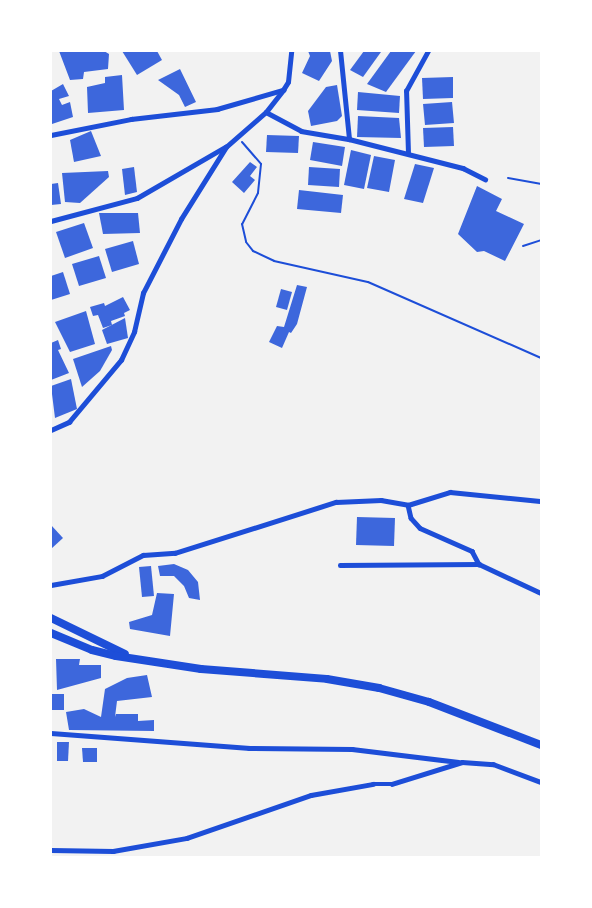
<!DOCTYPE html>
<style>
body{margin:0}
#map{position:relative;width:592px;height:908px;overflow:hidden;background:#f2f2f2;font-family:Lora,serif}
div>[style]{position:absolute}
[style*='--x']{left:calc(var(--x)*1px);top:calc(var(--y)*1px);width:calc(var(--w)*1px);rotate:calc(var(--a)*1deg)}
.building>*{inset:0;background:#3d67dc}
.path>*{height:2px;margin:-1px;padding:0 1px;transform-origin:1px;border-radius:1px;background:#1d4ed8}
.minor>*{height:4.5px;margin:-2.25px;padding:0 2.25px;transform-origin:2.25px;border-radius:2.25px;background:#1d4ed8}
.primary>*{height:8px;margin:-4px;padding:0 4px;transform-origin:4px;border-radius:4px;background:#1d4ed8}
span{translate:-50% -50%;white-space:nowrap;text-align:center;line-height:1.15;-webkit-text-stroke:7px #fff;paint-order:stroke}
.frame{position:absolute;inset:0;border:52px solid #fff;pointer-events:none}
</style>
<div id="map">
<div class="building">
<i style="clip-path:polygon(59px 51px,104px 51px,109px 54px,108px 69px,84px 72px,83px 79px,70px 80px)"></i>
<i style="clip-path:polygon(122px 51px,157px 51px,162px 60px,137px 75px)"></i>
<i style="clip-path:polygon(308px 51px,330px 51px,332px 61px,319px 81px,302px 73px,310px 56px)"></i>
<i style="clip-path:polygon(364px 51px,381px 52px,363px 77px,350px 70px)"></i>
<i style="clip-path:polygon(391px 51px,416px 51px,386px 92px,367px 84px)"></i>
<i style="clip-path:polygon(180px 69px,196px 102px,185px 107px,179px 95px,158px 80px)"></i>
<i style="clip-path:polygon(122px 75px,124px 110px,88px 113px,87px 87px,105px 83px,105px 77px)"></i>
<i style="clip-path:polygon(453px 77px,453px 98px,423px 99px,422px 78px)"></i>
<i style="clip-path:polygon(63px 84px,69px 96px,59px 99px,62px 105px,70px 102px,73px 117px,52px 124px,51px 91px)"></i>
<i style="clip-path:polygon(337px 85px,342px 116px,337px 121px,311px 126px,308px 111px,326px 87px)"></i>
<i style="clip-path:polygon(358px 92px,400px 96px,399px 113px,357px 110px)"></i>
<i style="clip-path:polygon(452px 102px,454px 123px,425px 125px,423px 104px)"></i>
<i style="clip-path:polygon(358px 116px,399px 118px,401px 138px,357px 137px)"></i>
<i style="clip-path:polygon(453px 127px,454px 146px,424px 147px,423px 128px)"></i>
<i style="clip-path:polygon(91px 131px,101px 156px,74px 162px,70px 140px)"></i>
<i style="clip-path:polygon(267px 135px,299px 136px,298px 153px,266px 152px)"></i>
<i style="clip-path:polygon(313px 142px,345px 147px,342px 166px,310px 160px)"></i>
<i style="clip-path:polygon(351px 150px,371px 155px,364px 189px,344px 185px)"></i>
<i style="clip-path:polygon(374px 156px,395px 160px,389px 192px,367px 188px)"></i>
<i style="clip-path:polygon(250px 162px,257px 167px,250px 176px,255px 180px,244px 193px,232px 182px)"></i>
<i style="clip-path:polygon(415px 164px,434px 168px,423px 203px,404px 199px)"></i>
<i style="clip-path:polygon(134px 167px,137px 192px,125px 195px,122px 169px)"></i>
<i style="clip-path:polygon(309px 167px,340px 169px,339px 187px,308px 185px)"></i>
<i style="clip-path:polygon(108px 171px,109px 177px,80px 203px,65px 202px,62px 173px)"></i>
<i style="clip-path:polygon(58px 183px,61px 204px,51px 205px,51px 184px)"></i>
<i style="clip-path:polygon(477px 186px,502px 199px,496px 211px,524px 224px,505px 261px,484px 251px,477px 252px,458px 234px)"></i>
<i style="clip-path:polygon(299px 190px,343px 195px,341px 213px,297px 209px)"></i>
<i style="clip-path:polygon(99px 213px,138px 213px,140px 233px,103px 234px)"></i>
<i style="clip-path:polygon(84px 223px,93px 248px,65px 258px,56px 232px)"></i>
<i style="clip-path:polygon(133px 241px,139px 264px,112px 272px,105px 249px)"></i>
<i style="clip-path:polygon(99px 256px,106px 278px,79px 286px,72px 264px)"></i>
<i style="clip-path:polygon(63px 272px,70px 294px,51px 300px,51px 276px)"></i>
<i style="clip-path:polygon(297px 285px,307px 287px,297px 324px,291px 333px,289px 332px,282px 348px,269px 342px,277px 326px,284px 327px)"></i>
<i style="clip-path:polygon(281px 289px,292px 292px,287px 310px,276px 307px)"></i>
<i style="clip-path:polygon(123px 297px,130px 310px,124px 313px,125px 316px,111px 321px,112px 325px,103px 328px,98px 315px,93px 316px,90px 307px,104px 303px,105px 306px)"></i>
<i style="clip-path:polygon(86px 311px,95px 344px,70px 352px,55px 322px)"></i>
<i style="clip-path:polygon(125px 318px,128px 338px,107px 344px,102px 330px)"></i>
<i style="clip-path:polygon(58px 340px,61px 349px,58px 350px,69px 373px,51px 380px,51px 343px)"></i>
<i style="clip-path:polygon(111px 346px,112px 350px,100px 371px,82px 387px,73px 359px)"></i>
<i style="clip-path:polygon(71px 379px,77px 409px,55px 418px,51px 386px)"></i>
<i style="clip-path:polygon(357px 517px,395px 518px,394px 546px,356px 545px)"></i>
<i style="clip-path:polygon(51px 525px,63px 538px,51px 549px)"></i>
<i style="clip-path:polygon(174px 564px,188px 570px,198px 582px,200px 600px,189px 598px,184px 586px,174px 576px,160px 576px,158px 566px)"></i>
<i style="clip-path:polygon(151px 566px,154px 596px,142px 597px,139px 567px)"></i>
<i style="clip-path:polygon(157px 593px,174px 594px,170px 636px,130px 629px,129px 622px,152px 615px)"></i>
<i style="clip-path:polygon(56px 659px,80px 659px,79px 665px,101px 665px,101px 678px,57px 690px)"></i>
<i style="clip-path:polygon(147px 675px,152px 697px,117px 701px,115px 717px,116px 714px,138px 714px,138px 721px,154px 720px,154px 731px,69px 730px,66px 712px,84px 709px,101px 717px,105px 689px,127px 678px)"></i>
<i style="clip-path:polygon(51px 694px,64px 694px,64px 710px,51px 710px)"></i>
<i style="clip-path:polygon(57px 742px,69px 742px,68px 761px,57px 761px)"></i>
<i style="clip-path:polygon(82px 748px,97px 748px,97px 762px,83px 762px)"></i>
</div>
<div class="path">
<i style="--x:242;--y:142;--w:29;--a:49"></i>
<i style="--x:261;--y:164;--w:29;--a:96"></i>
<i style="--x:258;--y:193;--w:35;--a:117"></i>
<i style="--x:242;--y:224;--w:18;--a:77"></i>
<i style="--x:246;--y:242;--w:11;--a:52"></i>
<i style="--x:253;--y:251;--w:23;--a:25"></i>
<i style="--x:274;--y:261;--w:96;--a:12.6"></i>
<i style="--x:368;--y:282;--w:189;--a:23.7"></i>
<i style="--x:508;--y:178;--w:34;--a:10"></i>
<i style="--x:523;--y:246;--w:19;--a:-18"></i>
</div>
<div class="minor">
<i style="--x:266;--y:112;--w:40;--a:28"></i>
<i style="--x:301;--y:131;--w:49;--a:9.5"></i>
<i style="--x:349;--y:139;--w:88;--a:-95.8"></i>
<i style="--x:51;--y:135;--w:82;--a:-11.3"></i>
<i style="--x:131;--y:119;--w:87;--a:-6.6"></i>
<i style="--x:217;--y:109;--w:69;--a:-16.1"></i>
<i style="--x:283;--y:90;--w:9;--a:-58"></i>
<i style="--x:288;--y:82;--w:31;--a:-84"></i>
<i style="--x:349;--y:139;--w:118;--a:14.3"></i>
<i style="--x:463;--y:168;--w:25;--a:27"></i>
<i style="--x:408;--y:153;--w:62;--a:-91.8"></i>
<i style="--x:406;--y:91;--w:46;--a:-61.2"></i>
<i style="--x:51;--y:221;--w:89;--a:-15"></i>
<i style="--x:137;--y:198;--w:102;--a:-30.1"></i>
<i style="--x:51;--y:430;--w:20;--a:-24"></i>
<i style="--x:69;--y:422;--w:81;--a:-50"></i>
<i style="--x:121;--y:360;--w:31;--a:-65"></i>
<i style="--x:134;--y:332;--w:40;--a:-77"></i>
<i style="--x:143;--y:293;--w:83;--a:-62.8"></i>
<i style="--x:181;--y:219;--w:85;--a:-58"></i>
<i style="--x:226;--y:147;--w:53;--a:-41.2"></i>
<i style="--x:266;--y:112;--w:28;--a:-52"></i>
<i style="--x:408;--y:505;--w:44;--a:-17.2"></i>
<i style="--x:450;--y:492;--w:90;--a:5.7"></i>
<i style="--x:340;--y:565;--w:139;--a:-0.4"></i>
<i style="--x:479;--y:564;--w:68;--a:25.1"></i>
<i style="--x:51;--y:585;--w:52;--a:-10"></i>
<i style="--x:102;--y:576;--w:46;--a:-27.1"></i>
<i style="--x:143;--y:555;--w:32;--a:-4"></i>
<i style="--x:175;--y:553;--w:169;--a:-17.6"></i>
<i style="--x:336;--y:502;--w:45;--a:-2.5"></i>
<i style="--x:381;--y:500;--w:27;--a:10"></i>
<i style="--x:408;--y:505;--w:13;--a:77"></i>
<i style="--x:411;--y:518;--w:13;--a:48"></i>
<i style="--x:420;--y:528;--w:57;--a:23.9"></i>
<i style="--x:472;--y:551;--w:15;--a:62"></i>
<i style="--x:51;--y:733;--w:199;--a:4.3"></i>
<i style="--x:249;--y:748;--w:103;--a:0.6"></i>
<i style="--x:352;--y:749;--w:107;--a:7"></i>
<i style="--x:51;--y:850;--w:62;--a:0.9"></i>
<i style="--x:113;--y:851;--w:75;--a:-10"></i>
<i style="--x:187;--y:838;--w:131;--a:-19.1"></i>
<i style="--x:311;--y:795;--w:63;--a:-10.1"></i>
<i style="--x:373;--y:784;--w:19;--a:0"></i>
<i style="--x:392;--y:784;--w:73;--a:-17.4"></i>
<i style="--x:462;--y:762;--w:31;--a:4"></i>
<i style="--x:493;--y:764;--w:51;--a:20.6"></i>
</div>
<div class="primary">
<i style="--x:51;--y:618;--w:82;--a:25.9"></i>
<i style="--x:51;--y:633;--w:44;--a:22.5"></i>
<i style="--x:92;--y:650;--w:25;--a:14"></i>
<i style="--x:116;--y:656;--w:86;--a:8.7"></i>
<i style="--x:201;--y:669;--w:126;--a:4.5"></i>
<i style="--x:327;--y:679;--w:53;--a:9.8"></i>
<i style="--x:379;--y:688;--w:52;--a:15.6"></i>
<i style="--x:429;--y:702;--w:120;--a:21"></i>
</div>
<div class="frame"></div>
</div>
